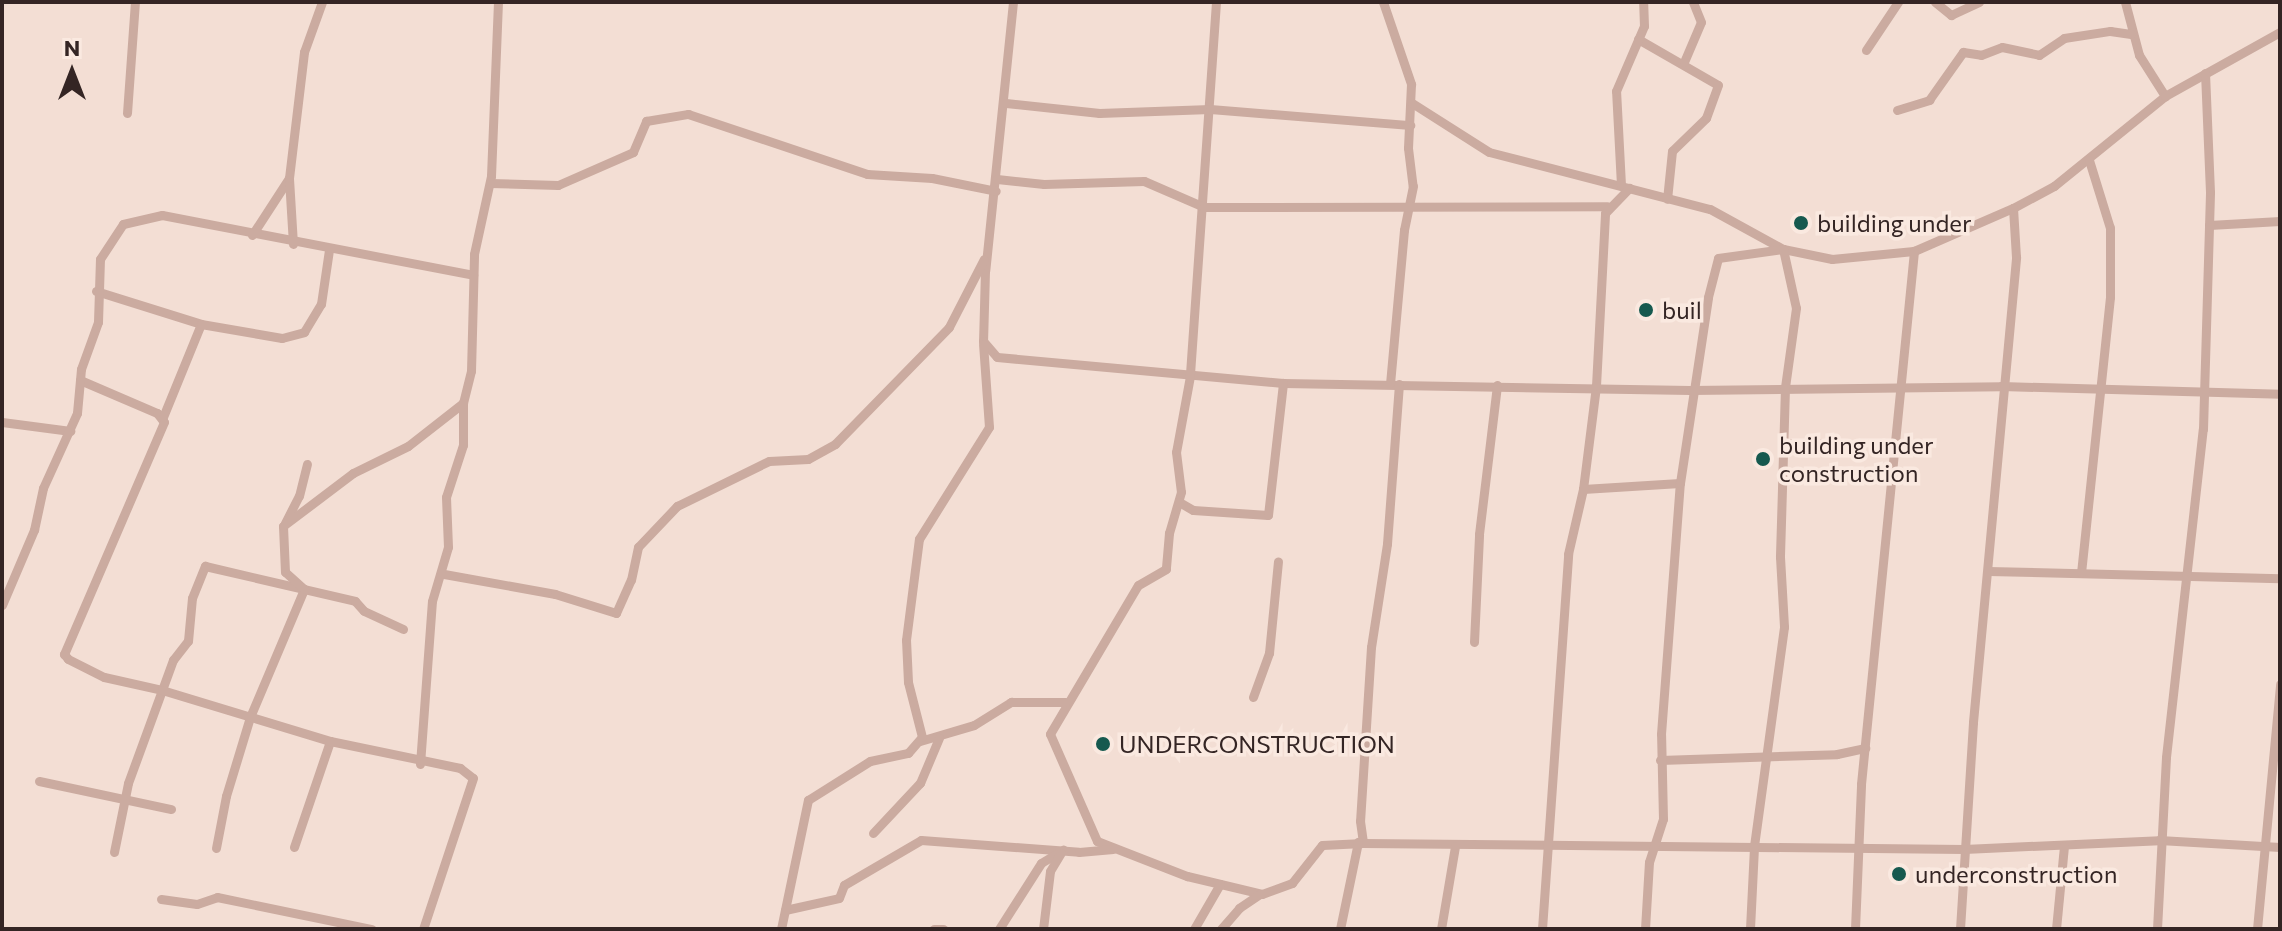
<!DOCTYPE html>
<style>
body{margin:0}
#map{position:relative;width:2282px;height:931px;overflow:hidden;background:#f3ded4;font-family:Commissioner,sans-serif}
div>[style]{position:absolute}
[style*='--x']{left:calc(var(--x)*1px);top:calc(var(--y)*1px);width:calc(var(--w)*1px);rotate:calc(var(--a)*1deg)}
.street>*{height:9px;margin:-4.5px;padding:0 4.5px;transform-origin:4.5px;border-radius:4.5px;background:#cbaba0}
.dots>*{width:22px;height:22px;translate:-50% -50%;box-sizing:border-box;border:4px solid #fae9e0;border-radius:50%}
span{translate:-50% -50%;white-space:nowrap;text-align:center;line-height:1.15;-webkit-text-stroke:7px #fae9e0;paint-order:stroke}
.poi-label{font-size:24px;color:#342524}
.left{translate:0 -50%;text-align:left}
.frame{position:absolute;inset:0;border:4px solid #342524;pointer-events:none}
.north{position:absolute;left:32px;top:32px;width:80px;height:80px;-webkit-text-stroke:6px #fae9e0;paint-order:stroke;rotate:0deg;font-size:22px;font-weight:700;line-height:32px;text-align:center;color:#342524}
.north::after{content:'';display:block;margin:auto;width:28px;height:36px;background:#342524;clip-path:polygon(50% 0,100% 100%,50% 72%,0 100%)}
</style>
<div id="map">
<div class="street">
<i style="--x:1013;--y:2;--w:270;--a:95.9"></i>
<i style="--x:985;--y:271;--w:70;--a:91.6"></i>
<i style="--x:983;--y:341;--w:21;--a:49"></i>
<i style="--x:997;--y:357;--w:287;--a:5.2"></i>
<i style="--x:1283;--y:383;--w:407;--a:1"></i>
<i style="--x:1690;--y:390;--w:311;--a:-0.7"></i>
<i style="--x:2001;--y:386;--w:279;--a:1.6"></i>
<i style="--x:1216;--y:2;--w:375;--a:94"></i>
<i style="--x:1190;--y:376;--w:77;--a:100.4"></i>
<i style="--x:1176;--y:452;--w:40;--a:82.9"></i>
<i style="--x:1181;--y:492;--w:43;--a:106.3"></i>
<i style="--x:1169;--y:533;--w:36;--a:95"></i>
<i style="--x:1166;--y:569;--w:32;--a:150"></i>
<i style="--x:1138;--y:585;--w:173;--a:120.6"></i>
<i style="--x:1050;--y:734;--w:117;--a:66.3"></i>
<i style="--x:1097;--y:841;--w:97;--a:21.3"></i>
<i style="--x:1187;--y:876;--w:77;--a:13.5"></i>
<i style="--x:1262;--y:894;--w:32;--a:-20"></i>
<i style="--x:1292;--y:883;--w:48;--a:-51.7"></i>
<i style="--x:1322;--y:845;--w:41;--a:-2.8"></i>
<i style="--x:1383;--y:2;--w:87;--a:71.1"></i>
<i style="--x:1411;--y:84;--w:64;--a:92.7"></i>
<i style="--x:1408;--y:148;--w:38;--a:83"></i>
<i style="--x:1413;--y:186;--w:45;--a:101.6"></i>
<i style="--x:1404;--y:230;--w:154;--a:95.2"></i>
<i style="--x:1935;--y:2;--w:21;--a:39"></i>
<i style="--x:1951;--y:15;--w:31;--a:-25"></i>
<i style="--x:2125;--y:2;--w:55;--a:75.2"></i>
<i style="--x:2139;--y:55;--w:49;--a:57.6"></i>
<i style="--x:1638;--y:39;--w:92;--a:29.9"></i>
<i style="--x:1718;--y:85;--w:35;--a:110"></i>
<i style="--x:1706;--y:118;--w:47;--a:135.9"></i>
<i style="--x:1672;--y:151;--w:48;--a:95.9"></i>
<i style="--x:1866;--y:50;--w:58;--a:-56.3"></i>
<i style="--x:1684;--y:62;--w:43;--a:-67"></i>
<i style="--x:1701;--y:22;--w:22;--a:-112"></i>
<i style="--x:1006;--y:103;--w:94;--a:6.1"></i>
<i style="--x:1099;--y:113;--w:111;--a:-2.1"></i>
<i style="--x:1210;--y:109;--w:201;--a:4.6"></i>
<i style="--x:1412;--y:103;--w:91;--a:32.5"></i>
<i style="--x:1489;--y:152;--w:228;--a:14.5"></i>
<i style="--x:1710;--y:209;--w:83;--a:28.7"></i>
<i style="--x:1783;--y:249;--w:50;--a:11.5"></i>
<i style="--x:1832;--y:259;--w:82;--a:-5.6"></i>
<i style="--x:1914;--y:251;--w:108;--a:-23.5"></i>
<i style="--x:2013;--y:208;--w:47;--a:-28.2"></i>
<i style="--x:2054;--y:186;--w:143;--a:-39"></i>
<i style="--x:2165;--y:96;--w:132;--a:-29.1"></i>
<i style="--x:1897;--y:110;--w:34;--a:-17"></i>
<i style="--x:1929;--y:100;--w:59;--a:-54.7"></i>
<i style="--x:1963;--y:52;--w:18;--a:9"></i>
<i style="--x:1981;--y:55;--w:22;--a:-21"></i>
<i style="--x:2002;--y:47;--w:38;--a:12"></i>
<i style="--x:2039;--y:55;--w:30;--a:-34"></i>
<i style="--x:2064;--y:38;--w:47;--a:-8.7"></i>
<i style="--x:2110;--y:31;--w:21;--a:8"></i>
<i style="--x:127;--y:113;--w:111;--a:-85.9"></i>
<i style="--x:997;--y:179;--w:47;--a:6.1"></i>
<i style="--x:1044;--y:184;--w:100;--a:-1.7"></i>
<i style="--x:1144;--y:181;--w:65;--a:23.4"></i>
<i style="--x:1204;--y:207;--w:403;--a:-0.1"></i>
<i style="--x:490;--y:183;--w:68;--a:1.7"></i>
<i style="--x:558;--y:185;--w:82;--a:-23.7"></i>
<i style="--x:633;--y:152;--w:34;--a:-67"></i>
<i style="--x:646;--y:121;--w:43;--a:-9.5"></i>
<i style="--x:688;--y:114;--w:189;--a:18.5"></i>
<i style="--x:867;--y:174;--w:65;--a:3.5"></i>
<i style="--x:932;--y:178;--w:65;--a:11.5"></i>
<i style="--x:1621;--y:185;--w:94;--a:-93"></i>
<i style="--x:1616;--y:91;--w:71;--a:-66.7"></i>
<i style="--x:1644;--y:26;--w:24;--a:-92"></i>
<i style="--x:2209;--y:225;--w:71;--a:-3.2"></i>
<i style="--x:252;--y:235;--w:68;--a:-57"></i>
<i style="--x:293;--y:244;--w:66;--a:-93.5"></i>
<i style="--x:289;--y:178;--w:127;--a:-83.2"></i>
<i style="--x:304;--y:52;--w:53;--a:-70.2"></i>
<i style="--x:96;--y:291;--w:110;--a:17.4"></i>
<i style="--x:80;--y:380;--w:84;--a:23.2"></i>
<i style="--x:157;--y:413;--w:11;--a:52"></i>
<i style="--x:164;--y:422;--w:253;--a:113.3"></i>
<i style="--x:64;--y:654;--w:6;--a:51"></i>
<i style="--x:68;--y:659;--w:40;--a:26.6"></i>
<i style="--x:104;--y:677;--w:59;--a:12.6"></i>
<i style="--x:162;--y:690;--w:32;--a:-70"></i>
<i style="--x:173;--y:660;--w:24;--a:-52"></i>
<i style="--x:188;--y:641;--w:43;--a:-84.7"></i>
<i style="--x:192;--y:598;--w:35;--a:-68"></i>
<i style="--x:205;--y:566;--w:154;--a:13.1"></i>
<i style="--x:355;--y:601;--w:13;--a:48"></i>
<i style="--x:364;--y:611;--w:43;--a:24.8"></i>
<i style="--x:1399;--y:384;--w:160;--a:94.3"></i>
<i style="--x:1387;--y:544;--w:104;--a:98.8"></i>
<i style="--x:1371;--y:647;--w:174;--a:93.6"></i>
<i style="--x:1360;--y:821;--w:22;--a:82"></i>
<i style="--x:1363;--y:843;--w:601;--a:0.57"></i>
<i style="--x:1964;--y:849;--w:195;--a:-2.6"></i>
<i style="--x:2159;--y:840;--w:121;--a:3.3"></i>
<i style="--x:163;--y:417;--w:100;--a:-67.8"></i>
<i style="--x:201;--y:324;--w:82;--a:9.8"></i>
<i style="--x:282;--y:338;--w:23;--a:-15"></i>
<i style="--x:304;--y:332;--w:33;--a:-59"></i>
<i style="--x:321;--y:304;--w:55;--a:-81.6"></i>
<i style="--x:2;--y:422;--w:69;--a:7.5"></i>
<i style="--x:1784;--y:443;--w:60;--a:1"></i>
<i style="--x:1583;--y:489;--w:97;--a:-3.5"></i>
<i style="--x:1179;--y:502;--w:16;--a:30"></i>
<i style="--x:1193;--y:510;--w:75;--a:3.8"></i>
<i style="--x:1268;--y:515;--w:133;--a:-83.5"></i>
<i style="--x:285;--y:523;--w:30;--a:-63"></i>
<i style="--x:299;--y:496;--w:33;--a:-76"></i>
<i style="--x:1988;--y:571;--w:292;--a:1.4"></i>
<i style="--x:2081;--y:573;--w:278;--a:-84"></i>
<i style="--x:2110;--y:297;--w:69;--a:-90"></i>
<i style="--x:2110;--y:228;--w:71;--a:-107.2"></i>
<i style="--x:444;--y:574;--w:113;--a:10.2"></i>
<i style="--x:555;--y:594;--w:64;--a:17.3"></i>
<i style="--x:616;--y:613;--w:36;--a:-66"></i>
<i style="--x:631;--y:580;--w:34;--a:-78"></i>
<i style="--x:638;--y:547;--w:57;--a:-46.4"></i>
<i style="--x:677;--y:506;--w:102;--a:-26.1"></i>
<i style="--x:769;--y:461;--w:39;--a:-3"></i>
<i style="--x:808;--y:459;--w:31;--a:-29"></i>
<i style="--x:835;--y:444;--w:163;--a:-45.7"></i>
<i style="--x:949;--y:327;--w:76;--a:-62.8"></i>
<i style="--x:2;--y:605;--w:82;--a:-66.9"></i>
<i style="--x:34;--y:530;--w:43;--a:-77.9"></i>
<i style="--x:43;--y:488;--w:82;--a:-65.6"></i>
<i style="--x:77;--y:413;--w:44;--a:-84.8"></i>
<i style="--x:81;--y:369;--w:50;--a:-70.1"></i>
<i style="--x:98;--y:322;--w:63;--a:-88.2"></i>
<i style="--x:100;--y:259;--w:42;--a:-56.7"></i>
<i style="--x:123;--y:224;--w:40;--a:-13"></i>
<i style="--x:162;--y:215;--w:317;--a:10.9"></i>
<i style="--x:1474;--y:642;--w:108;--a:-87.3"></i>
<i style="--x:1479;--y:534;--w:150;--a:-83.1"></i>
<i style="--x:1253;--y:697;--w:47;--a:-70"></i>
<i style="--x:1269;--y:653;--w:92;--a:-84.4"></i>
<i style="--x:920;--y:741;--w:56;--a:-16.5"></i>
<i style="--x:974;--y:725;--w:44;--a:-31.9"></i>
<i style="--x:1011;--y:702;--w:54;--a:0"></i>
<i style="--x:1660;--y:760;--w:177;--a:-1.9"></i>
<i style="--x:1837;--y:754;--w:29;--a:-12"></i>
<i style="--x:420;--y:764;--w:163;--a:-85.8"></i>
<i style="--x:432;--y:601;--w:56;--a:-73.5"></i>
<i style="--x:448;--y:547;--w:50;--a:-92.3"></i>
<i style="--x:446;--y:497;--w:55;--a:-71.9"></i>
<i style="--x:463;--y:445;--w:42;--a:-90"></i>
<i style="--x:463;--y:403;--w:33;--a:-76"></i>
<i style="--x:471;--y:371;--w:117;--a:-88.5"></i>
<i style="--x:474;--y:254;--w:80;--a:-77.7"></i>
<i style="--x:491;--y:176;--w:174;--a:-87.7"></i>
<i style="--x:39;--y:781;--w:135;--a:12"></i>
<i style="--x:873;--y:833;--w:69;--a:-46.8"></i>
<i style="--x:920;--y:783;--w:49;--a:-67.1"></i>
<i style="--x:294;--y:847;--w:112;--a:-71.2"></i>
<i style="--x:216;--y:848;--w:53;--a:-79.1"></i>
<i style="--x:226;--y:796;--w:83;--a:-73.1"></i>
<i style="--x:250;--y:717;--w:139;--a:-67.1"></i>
<i style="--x:304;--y:589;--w:25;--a:-138"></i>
<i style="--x:285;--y:572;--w:46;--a:-92.5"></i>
<i style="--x:283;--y:526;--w:88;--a:-37.1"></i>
<i style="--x:353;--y:473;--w:61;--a:-26.1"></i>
<i style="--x:408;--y:446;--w:70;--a:-38"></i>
<i style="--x:114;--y:852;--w:70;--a:-78.5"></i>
<i style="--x:128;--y:783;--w:99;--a:-69.9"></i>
<i style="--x:162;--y:690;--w:176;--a:16.9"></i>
<i style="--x:330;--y:741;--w:133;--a:11.7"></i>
<i style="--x:460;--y:768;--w:16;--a:38"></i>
<i style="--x:473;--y:778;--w:159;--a:108.3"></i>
<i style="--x:161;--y:899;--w:36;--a:8"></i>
<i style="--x:197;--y:904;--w:21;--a:-19"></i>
<i style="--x:217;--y:897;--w:158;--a:11.7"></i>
<i style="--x:785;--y:910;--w:55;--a:-12.5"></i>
<i style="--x:839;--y:898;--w:14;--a:-69"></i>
<i style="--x:844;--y:885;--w:89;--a:-30.3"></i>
<i style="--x:921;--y:840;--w:158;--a:4.3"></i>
<i style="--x:1079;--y:852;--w:34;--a:-5"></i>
<i style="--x:781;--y:929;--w:132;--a:-78.2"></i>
<i style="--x:808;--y:800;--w:73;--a:-32.2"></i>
<i style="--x:870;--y:761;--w:39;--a:-12"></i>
<i style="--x:908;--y:753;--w:21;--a:-49"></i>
<i style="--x:922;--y:737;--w:57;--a:-104.3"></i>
<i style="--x:908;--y:682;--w:42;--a:-92.7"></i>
<i style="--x:906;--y:640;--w:102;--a:-82.7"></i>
<i style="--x:919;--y:539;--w:132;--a:-58"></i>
<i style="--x:989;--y:427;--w:83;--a:-94.1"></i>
<i style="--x:934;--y:929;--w:9;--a:0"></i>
<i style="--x:999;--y:929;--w:78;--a:-57.5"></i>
<i style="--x:1041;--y:863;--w:26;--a:-31"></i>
<i style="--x:1043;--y:929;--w:58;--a:-83.1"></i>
<i style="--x:1050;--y:871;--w:21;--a:-59"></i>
<i style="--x:1194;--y:929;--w:52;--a:-60"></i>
<i style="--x:1221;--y:929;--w:28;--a:-49"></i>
<i style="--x:1239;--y:908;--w:25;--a:-34"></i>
<i style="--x:1340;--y:929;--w:89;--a:-78.3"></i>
<i style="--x:1441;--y:929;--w:84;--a:-80.4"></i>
<i style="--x:1542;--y:929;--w:376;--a:-86"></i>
<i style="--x:1568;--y:554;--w:67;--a:-77"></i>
<i style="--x:1583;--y:489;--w:104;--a:-82.8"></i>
<i style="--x:1596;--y:386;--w:173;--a:-87"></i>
<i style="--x:1605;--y:213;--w:35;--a:-46"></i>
<i style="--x:1645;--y:929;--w:67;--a:-86.6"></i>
<i style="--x:1649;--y:862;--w:45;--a:-72"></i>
<i style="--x:1663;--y:819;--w:85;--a:-91.3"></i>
<i style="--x:1661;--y:734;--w:252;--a:-85.7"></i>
<i style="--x:1680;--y:483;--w:188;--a:-81.4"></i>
<i style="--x:1708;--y:297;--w:40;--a:-75.6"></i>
<i style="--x:1718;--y:258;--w:66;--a:-7.9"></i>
<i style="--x:1783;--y:249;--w:60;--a:77.6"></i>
<i style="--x:1796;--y:308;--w:80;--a:97.9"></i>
<i style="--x:1785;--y:387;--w:170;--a:91.7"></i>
<i style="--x:1780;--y:557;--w:70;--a:86.7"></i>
<i style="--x:1784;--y:627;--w:222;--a:97.8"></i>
<i style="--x:1754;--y:847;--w:82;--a:92.8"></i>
<i style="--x:1855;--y:929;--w:145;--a:-87.6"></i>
<i style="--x:1861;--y:784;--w:536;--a:-84.32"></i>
<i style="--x:1960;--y:929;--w:207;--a:-86.4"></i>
<i style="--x:1973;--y:722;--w:467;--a:-84.7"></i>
<i style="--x:2016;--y:257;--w:49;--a:-93.5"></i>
<i style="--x:2056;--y:929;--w:83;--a:-84.5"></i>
<i style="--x:2157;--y:929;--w:172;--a:-87"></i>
<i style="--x:2166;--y:757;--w:330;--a:-83.6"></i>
<i style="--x:2203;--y:429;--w:237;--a:-88.3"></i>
<i style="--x:2210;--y:192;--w:119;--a:-92.4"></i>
<i style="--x:2257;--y:929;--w:246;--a:-84.6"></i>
</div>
<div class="dots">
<i style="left:1801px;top:223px;background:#16594f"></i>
<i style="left:1646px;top:310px;background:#16594f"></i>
<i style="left:1763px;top:459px;background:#16594f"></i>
<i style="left:1103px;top:744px;background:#16594f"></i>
<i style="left:1899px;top:874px;background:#16594f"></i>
</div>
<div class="poi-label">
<span class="left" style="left:1817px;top:223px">building under</span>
<span class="left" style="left:1662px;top:310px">buil</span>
<span class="left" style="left:1779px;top:459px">building under<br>construction</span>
<span class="left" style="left:1119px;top:744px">UNDERCONSTRUCTION</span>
<span class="left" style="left:1915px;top:874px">underconstruction</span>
</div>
<div class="frame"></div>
<div class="north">N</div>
</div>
